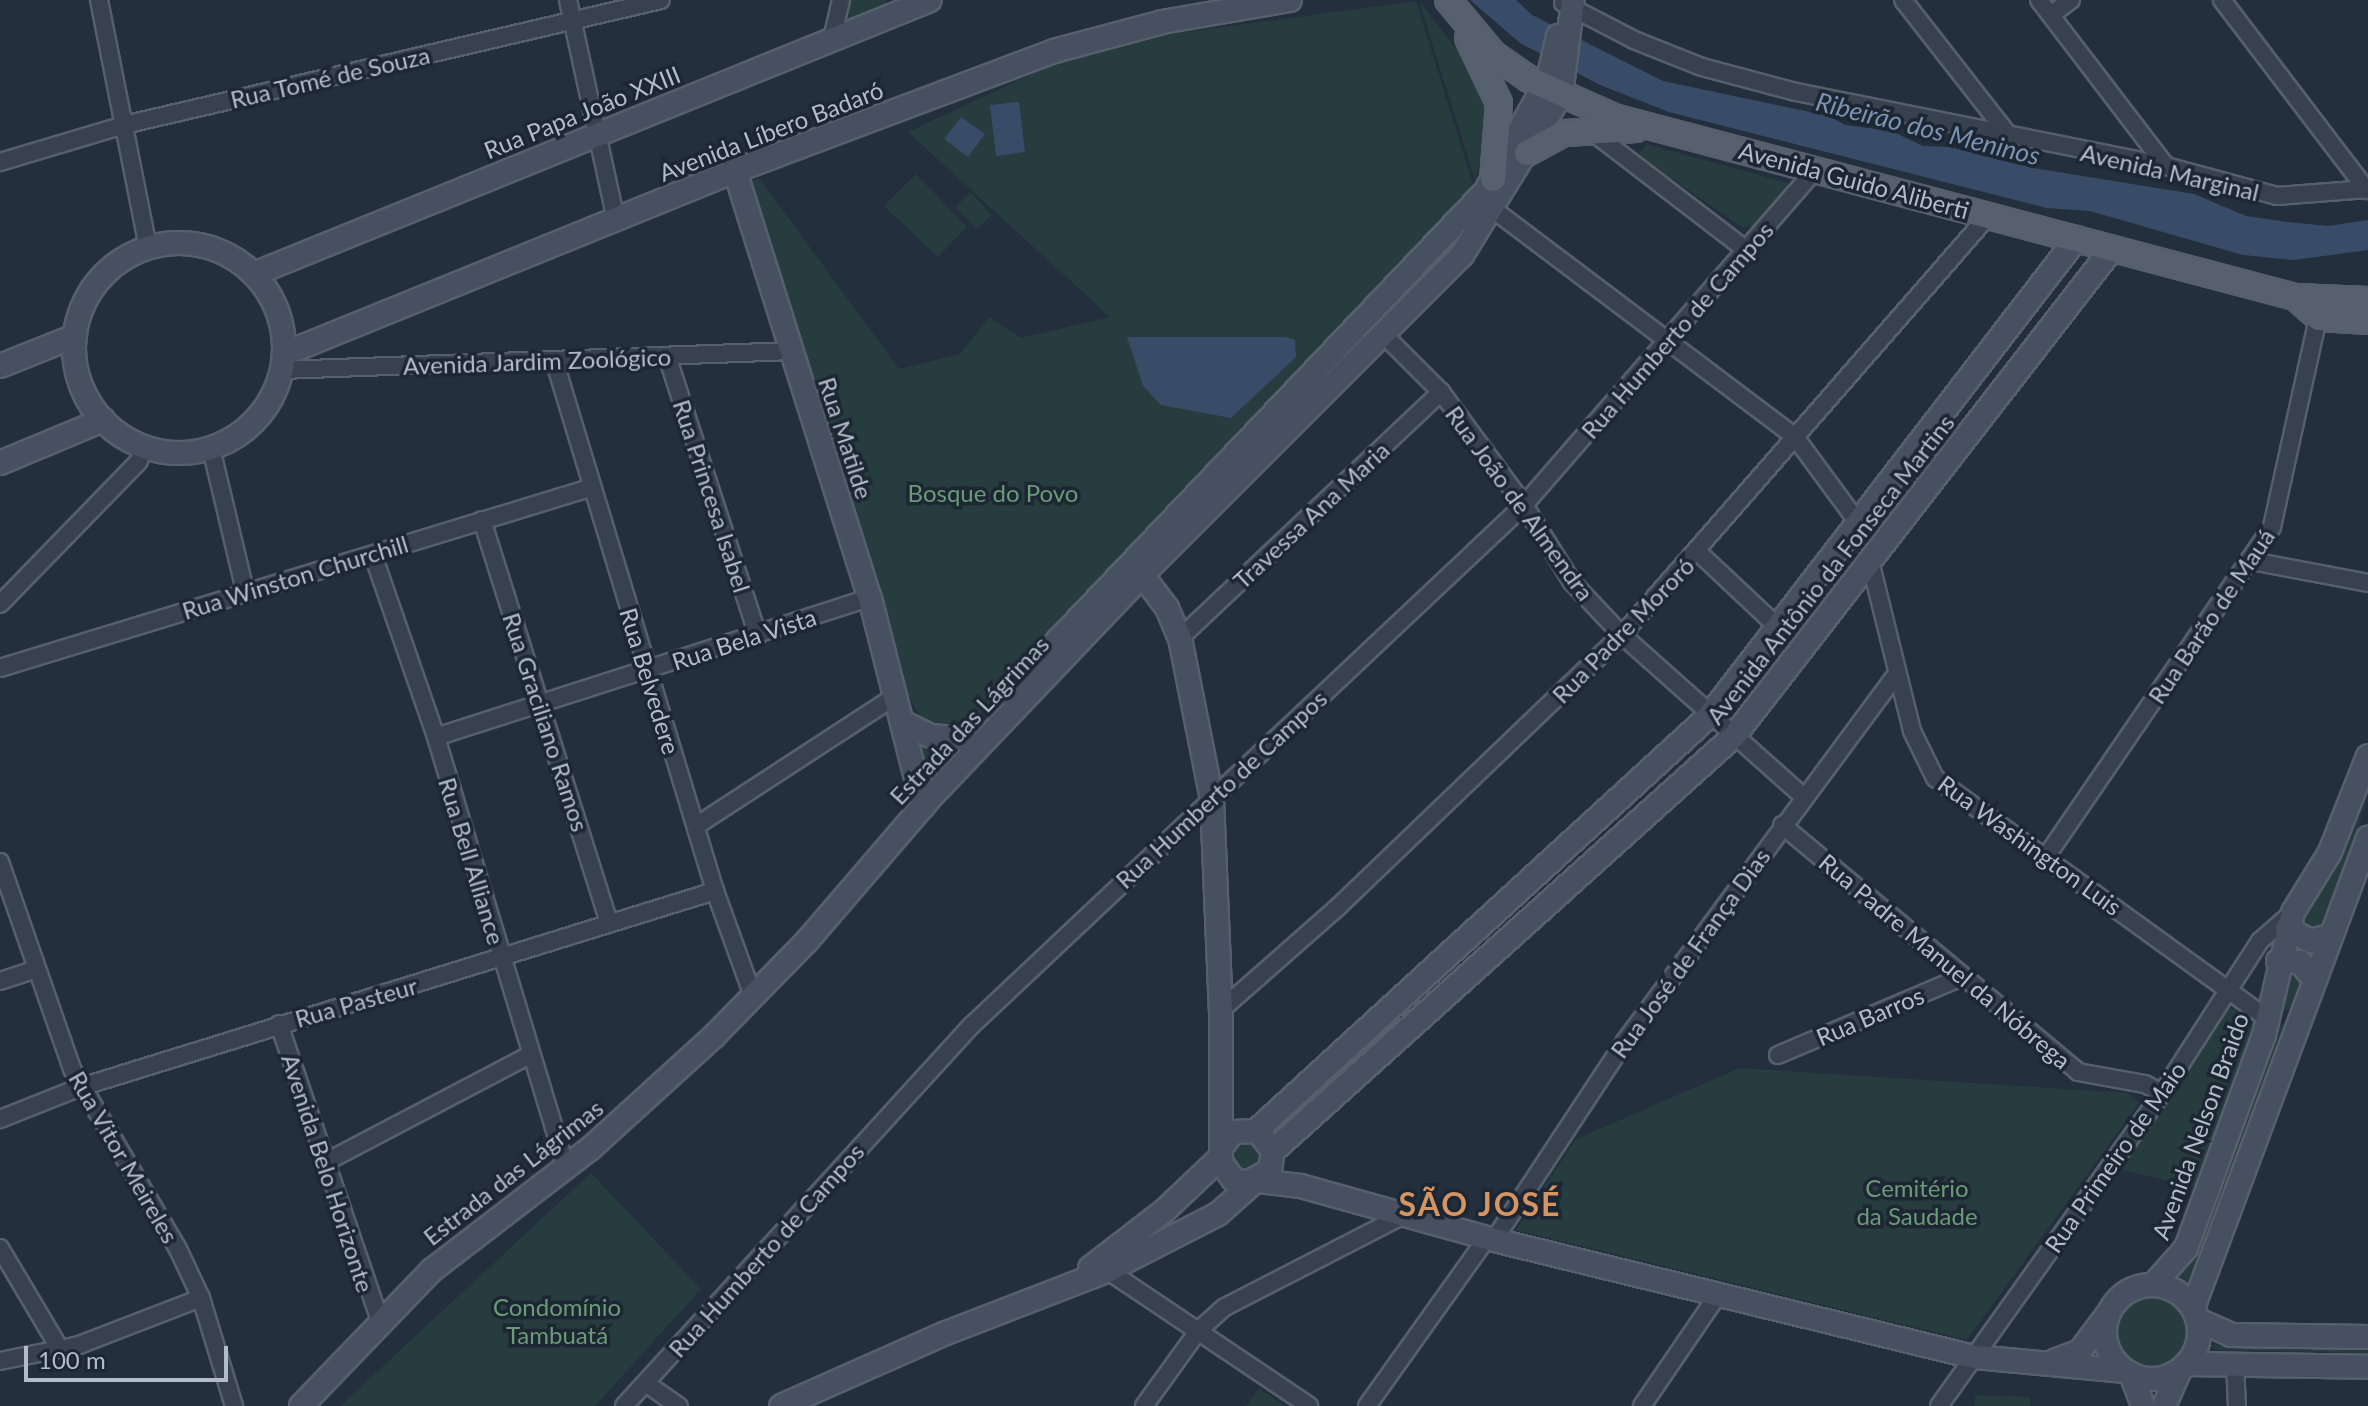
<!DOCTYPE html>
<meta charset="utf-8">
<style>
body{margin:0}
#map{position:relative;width:2368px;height:1406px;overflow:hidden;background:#242f3e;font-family:Lato,sans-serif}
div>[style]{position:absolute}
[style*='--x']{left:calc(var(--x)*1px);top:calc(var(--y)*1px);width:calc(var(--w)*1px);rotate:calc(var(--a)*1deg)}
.green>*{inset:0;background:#263c3f}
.round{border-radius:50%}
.water>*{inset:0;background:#394c67}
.roads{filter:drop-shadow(2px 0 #565f6c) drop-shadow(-2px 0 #565f6c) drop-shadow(0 2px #565f6c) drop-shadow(0 -2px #565f6c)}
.street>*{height:16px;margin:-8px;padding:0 8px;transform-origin:8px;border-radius:8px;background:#38414e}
.secondary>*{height:22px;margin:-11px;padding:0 11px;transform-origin:11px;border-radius:11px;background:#465061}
.secondary>.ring{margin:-11px;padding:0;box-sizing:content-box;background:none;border:22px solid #465061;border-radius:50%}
.primary>*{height:24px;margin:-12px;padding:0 12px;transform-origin:12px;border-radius:12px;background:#56606e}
span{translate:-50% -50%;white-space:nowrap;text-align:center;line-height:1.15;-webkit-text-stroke:7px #1d2633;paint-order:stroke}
.street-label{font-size:24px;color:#b4bcc9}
.park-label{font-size:24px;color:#6b9a76}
.water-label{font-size:26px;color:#7c92b1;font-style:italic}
.district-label{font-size:32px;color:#d59563;font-weight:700;letter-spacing:2px}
.scale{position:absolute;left:24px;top:1346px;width:204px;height:36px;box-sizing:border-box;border:4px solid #b4bcc9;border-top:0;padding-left:10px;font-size:24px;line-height:28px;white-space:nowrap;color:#b4bcc9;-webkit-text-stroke:6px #1d2633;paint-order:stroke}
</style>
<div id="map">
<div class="green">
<i style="clip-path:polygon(851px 0,885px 0,890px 7px,848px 20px)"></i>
<i style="clip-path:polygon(1416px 1px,1473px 184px,1413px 257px,1342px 323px,963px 733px,941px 733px,923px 722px,909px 696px,746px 182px,759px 178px,899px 369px,960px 354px,989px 317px,1021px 338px,1110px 317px,908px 132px,1051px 65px,1150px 37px)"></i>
<i style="clip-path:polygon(1419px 1px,1486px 87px,1493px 113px,1475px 180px)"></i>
<i style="clip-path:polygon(1646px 144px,1788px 183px,1777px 207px,1759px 224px,1743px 228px,1638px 155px)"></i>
<i style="clip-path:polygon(916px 174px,967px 227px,938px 257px,884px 206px)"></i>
<i style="clip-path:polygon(970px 192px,992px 215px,977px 229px,955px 208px)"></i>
<i style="clip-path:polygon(912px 738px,945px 751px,923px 775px)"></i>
<i style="clip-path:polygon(2368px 797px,2323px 935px,2298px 929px,2341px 859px)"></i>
<i style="clip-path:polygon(2287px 971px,2305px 977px,2293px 1008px,2279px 1011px)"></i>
<i style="clip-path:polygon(2222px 1009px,2233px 1009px,2254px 1023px,2195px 1187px,2113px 1168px)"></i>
<i style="clip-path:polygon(2284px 1024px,2193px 1288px,2188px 1287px,2176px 1277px,2193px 1260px,2276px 1025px)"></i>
<i style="clip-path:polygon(1740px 1068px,2128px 1093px,2139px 1103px,1967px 1340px,1516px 1230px,1576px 1139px)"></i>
<i style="clip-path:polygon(1250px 1136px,1267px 1161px,1239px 1175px,1226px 1152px)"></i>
<i style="clip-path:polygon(591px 1173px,701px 1289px,595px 1406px,340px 1406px)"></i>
<i class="round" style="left:2112px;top:1293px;width:78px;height:78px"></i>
<i style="clip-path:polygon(2210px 1345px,2368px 1347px,2368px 1353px,2217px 1350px)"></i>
<i style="clip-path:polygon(1259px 1388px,1285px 1406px,1246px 1406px)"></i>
<i style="clip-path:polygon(1975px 1395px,2030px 1397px,2030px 1406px,1975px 1406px)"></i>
</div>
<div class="water">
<i style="clip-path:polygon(1470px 0,1516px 0,1532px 15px,1663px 81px,1829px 116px,1845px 125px,1891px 131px,1923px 146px,1950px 147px,2033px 168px,2194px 194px,2246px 216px,2287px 222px,2328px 226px,2368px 220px,2368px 250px,2294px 260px,2243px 255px,2090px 211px,2047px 208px,1669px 112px,1600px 85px,1520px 43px)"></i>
<i style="clip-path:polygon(1019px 102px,1025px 152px,996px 156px,990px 105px)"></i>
<i style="clip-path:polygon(961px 117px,985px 134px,968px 157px,944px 139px)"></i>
<i style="clip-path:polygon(1127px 337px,1285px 337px,1295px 340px,1296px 357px,1231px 418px,1161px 405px,1143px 386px)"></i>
</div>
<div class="roads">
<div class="street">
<i style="--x:99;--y:0;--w:252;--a:78.8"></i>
<i style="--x:568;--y:0;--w:225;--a:77.7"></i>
<i style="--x:1903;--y:0;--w:174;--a:52"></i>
<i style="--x:2039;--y:0;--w:209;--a:52.6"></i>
<i style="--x:2222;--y:0;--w:239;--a:52.7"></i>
<i style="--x:1563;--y:3;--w:80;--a:27.5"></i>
<i style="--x:1634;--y:40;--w:73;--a:21.7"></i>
<i style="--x:1702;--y:67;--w:97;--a:14.9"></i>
<i style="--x:1796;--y:92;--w:377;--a:11.3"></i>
<i style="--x:2166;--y:166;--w:115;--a:15.1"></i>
<i style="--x:2277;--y:196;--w:91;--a:-4.4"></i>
<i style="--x:2051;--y:15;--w:25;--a:-37"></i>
<i style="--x:832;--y:39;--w:40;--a:-77"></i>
<i style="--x:1591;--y:131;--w:195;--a:37.5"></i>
<i style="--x:0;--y:162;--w:129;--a:-16.6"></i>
<i style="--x:124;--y:125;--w:551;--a:-13.1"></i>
<i style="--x:1494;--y:210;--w:377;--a:37"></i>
<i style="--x:1795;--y:437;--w:104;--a:53.6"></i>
<i style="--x:1383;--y:334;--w:82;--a:45"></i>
<i style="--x:1441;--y:392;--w:140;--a:53.7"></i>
<i style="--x:1524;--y:505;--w:91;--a:58.1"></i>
<i style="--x:1572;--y:582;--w:73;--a:46.7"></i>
<i style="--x:1622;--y:635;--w:242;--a:41.7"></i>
<i style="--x:667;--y:356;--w:294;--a:72"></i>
<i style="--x:555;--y:363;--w:552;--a:73.14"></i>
<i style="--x:715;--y:891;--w:112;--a:70.1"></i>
<i style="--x:282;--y:370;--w:510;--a:-2.13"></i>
<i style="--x:211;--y:448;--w:147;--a:76.6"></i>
<i style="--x:482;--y:520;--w:423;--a:72.5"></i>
<i style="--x:1698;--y:552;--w:110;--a:43.2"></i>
<i style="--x:373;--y:555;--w:193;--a:70.9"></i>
<i style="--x:436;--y:737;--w:450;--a:73.2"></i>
<i style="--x:1870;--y:561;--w:175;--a:76.1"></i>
<i style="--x:1912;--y:731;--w:52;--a:63.9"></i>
<i style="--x:1935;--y:778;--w:411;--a:35.9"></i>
<i style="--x:2252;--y:561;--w:118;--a:10.7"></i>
<i style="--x:0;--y:604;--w:199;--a:-45.8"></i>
<i style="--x:139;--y:461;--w:15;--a:-74"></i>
<i style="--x:1180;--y:638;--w:359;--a:-43.3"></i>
<i style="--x:0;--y:668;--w:617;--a:-16.97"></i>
<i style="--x:436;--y:737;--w:456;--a:-17.8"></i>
<i style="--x:1782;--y:825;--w:386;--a:39.8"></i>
<i style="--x:2078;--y:1072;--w:68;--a:10.2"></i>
<i style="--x:2145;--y:1084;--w:19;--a:28"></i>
<i style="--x:696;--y:826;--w:236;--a:-33.1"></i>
<i style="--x:2046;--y:857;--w:400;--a:-55.6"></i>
<i style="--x:2272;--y:527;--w:223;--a:-77.6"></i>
<i style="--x:0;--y:862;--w:219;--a:70.8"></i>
<i style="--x:72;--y:1069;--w:209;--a:59.5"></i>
<i style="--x:178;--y:1249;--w:54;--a:64.9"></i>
<i style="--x:201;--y:1298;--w:113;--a:73"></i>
<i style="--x:0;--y:981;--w:36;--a:-18"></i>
<i style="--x:1221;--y:1010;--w:157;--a:-41.4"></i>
<i style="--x:1339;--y:906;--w:392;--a:-43.8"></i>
<i style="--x:1622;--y:635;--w:558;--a:-48.85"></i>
<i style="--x:279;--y:1024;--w:314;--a:71.2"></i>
<i style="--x:1778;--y:1055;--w:200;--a:-23"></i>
<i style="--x:0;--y:1119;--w:87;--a:-21.6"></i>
<i style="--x:81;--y:1087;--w:664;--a:-17.18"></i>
<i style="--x:324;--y:1163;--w:233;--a:-27.7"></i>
<i style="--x:1494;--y:1240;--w:238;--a:-56.6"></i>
<i style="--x:1625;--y:1041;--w:458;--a:-53.5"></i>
<i style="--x:0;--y:1248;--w:117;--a:59.3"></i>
<i style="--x:1101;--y:1266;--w:251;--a:33.9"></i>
<i style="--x:0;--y:1361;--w:81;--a:-11.4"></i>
<i style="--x:79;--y:1345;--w:131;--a:-21.1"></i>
<i style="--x:2235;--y:1364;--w:42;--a:87.3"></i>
<i style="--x:647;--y:1384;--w:39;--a:35"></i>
<i style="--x:624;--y:1406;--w:515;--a:-47.6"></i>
<i style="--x:971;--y:1026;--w:760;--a:-43.29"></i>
<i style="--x:1524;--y:505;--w:444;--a:-49"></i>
<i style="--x:1144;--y:1406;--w:92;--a:-54.2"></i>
<i style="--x:1198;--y:1331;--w:36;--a:-42"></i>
<i style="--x:1225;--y:1307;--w:203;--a:-27.2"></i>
<i style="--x:1367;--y:1406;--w:206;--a:-54.5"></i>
<i style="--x:1642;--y:1406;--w:137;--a:-55.7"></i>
<i style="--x:1939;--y:1406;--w:384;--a:-54.5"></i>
<i style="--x:2162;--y:1093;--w:181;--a:-57.2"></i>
<i style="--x:2260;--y:941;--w:44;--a:-41.3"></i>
</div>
<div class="secondary">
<i style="--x:735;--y:171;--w:448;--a:72.5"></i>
<i style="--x:870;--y:598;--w:215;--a:75.7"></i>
<i class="ring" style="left:74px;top:243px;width:188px;height:188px"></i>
<i style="--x:254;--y:274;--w:729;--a:-22.06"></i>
<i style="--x:284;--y:354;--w:487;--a:-22.1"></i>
<i style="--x:735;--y:171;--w:341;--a:-20.6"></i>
<i style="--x:1054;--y:51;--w:112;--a:-15"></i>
<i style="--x:1162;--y:22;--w:130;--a:-9.8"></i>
<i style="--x:0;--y:366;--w:81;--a:-21.8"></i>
<i style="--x:0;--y:463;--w:112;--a:-22.7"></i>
<i style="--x:1134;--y:564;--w:55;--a:53.1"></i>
<i style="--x:1167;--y:608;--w:33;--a:67"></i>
<i style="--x:1180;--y:638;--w:164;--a:78.8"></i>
<i style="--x:1212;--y:799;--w:211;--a:87.6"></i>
<i style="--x:1221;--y:1010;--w:152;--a:90"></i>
<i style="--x:1221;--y:1162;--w:21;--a:55"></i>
<i style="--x:1233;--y:1179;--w:15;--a:16"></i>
<i style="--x:1247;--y:1183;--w:26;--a:-29"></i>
<i style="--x:1270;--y:1170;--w:19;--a:-81"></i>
<i style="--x:1273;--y:1151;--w:25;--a:-127"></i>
<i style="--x:1258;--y:1131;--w:25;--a:178"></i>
<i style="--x:1233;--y:1132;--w:20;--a:127"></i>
<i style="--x:1008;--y:693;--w:692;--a:-46.41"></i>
<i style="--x:1485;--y:192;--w:129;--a:-60.9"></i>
<i style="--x:1548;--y:79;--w:44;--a:-76.9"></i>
<i style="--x:902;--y:722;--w:32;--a:26"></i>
<i style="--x:931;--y:736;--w:35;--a:5"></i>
<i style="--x:2287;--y:928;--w:26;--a:29"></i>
<i style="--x:2310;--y:941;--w:21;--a:-14"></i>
<i style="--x:2278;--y:961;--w:22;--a:3"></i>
<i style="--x:2300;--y:962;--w:22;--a:51"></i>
<i style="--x:1256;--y:1131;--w:614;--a:-42.49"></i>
<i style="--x:1709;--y:716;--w:603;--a:-52.41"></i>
<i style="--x:1273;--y:1151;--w:622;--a:-42"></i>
<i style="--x:1735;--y:735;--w:615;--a:-52.2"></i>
<i style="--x:1259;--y:1181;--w:42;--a:6.8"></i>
<i style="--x:1301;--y:1186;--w:200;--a:15.6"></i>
<i style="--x:1494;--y:1240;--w:495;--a:13.7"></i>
<i style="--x:1975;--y:1357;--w:151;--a:5.3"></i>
<i style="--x:1090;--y:1268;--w:93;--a:-37.6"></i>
<i style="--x:1164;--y:1211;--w:77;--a:-43.4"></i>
<i style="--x:2154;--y:1284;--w:48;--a:-48.4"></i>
<i style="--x:2186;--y:1248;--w:227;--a:-69.9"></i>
<i style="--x:2264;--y:1035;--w:126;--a:-76.7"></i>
<i style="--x:2293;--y:912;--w:70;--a:-58.3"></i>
<i style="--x:2330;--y:852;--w:103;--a:-68.4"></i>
<i class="ring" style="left:2105px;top:1285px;width:72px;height:72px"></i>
<i style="--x:2193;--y:1308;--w:502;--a:-69.58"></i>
<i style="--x:2198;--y:1320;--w:36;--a:24"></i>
<i style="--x:2231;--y:1335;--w:137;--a:0.8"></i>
<i style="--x:2054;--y:1361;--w:28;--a:-21"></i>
<i style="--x:2080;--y:1351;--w:45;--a:-53.1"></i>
<i style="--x:2187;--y:1364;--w:181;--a:0.9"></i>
<i style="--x:2131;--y:1374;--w:34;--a:69"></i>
<i style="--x:301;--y:1406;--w:189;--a:-46.1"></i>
<i style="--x:432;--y:1270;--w:200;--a:-37.5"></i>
<i style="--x:591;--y:1148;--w:166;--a:-42.3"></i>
<i style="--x:714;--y:1036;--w:133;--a:-45.6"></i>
<i style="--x:807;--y:941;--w:187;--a:-49.3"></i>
<i style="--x:929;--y:799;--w:312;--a:-46.4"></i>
<i style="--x:1144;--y:573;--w:450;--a:-45"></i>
<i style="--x:1462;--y:255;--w:188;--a:-58.3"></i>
<i style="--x:1561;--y:95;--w:96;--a:-82.8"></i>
<i style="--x:781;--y:1406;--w:180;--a:-23.9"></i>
<i style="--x:946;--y:1333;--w:173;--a:-21.1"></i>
<i style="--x:1107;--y:1271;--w:125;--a:-27.2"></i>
<i style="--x:1218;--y:1214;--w:47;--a:-41.5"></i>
<i style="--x:2164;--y:1406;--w:39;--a:-66"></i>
</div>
<div class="primary">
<i style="--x:1448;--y:0;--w:70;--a:50.2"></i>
<i style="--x:1493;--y:54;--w:44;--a:34.8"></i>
<i style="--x:1529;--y:79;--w:93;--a:24.1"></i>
<i style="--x:1614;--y:117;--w:704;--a:14.81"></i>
<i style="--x:2295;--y:297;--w:73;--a:2.4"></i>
<i style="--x:1468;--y:38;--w:72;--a:64.5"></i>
<i style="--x:1499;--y:103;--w:76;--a:94.5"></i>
<i style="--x:1527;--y:153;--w:42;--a:-28.4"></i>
<i style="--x:1564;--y:133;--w:72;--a:-3.2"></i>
<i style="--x:2295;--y:297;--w:32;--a:41"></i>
<i style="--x:2319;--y:318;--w:49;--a:3.5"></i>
</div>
</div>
<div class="street-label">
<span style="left:330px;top:77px;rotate:-13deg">Rua Tomé de Souza</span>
<span style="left:582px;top:112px;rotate:-22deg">Rua Papa João XXIII</span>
<span style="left:771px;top:131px;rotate:-21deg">Avenida Líbero Badaró</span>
<span style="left:2170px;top:172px;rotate:13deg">Avenida Marginal</span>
<span style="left:1854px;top:180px;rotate:15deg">Avenida Guido Aliberti</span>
<span style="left:1677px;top:330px;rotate:-49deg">Rua Humberto de Campos</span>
<span style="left:537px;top:361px;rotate:-2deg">Avenida Jardim Zoológico</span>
<span style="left:846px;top:438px;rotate:72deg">Rua Matilde</span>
<span style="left:712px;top:496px;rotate:72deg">Rua Princesa Isabel</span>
<span style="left:1520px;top:503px;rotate:54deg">Rua João de Almendra</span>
<span style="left:1311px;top:515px;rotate:-43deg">Travessa Ana Maria</span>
<span style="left:1830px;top:569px;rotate:-52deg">Avenida Antônio da Fonseca Martins</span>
<span style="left:295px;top:577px;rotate:-17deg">Rua Winston Churchill</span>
<span style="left:2211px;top:616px;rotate:-56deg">Rua Barão de Mauá</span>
<span style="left:1623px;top:630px;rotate:-46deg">Rua Padre Mororó</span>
<span style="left:744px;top:639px;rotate:-18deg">Rua Bela Vista</span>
<span style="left:650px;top:681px;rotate:73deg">Rua Belvedere</span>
<span style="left:969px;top:720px;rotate:-47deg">Estrada das Lágrimas</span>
<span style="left:546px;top:722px;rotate:72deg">Rua Graciliano Ramos</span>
<span style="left:1221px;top:789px;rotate:-43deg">Rua Humberto de Campos</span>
<span style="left:2030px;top:845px;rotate:36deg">Rua Washington Luis</span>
<span style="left:472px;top:861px;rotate:73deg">Rua Bell Alliance</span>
<span style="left:1690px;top:953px;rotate:-54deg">Rua José de França Dias</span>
<span style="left:1945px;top:961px;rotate:40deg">Rua Padre Manuel da Nóbrega</span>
<span style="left:356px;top:1002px;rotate:-16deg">Rua Pasteur</span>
<span style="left:1870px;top:1016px;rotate:-23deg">Rua Barros</span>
<span style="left:2200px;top:1126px;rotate:-70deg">Avenida Nelson Braido</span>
<span style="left:124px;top:1157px;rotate:60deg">Rua Vitor Meireles</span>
<span style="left:2115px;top:1157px;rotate:-55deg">Rua Primeiro de Maio</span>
<span style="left:513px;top:1172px;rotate:-38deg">Estrada das Lágrimas</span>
<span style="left:328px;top:1173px;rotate:72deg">Avenida Belo Horizonte</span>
<span style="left:766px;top:1250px;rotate:-48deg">Rua Humberto de Campos</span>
</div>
<div class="park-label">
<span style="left:993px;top:493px">Bosque do Povo</span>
<span style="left:1917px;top:1202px">Cemitério<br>da Saudade</span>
<span style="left:557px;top:1321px">Condomínio<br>Tambuatá</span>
</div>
<div class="water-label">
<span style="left:1928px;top:129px;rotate:14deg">Ribeirão dos Meninos</span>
</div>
<div class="district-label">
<span style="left:1480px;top:1204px">SÃO JOSÉ</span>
</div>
<div class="scale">100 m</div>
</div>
